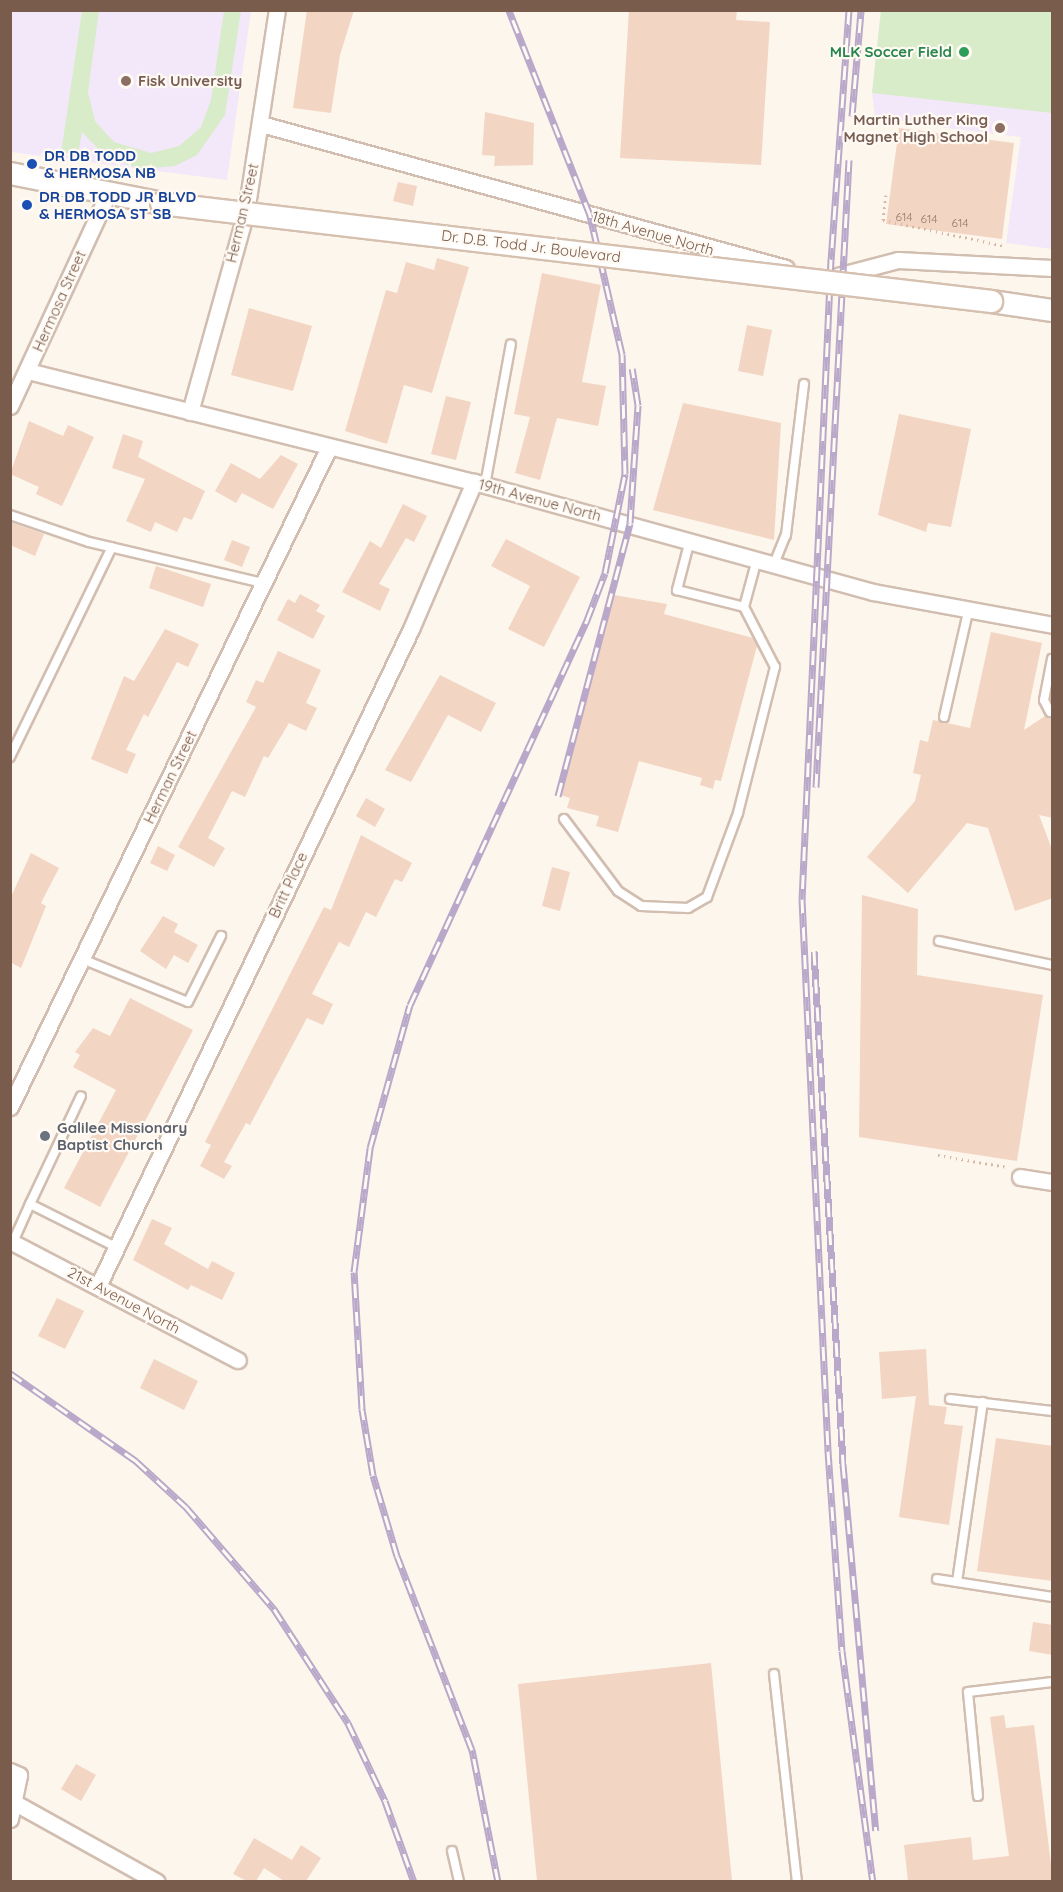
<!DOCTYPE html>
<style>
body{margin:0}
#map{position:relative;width:1063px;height:1892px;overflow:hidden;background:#fdf6ec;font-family:Quicksand,sans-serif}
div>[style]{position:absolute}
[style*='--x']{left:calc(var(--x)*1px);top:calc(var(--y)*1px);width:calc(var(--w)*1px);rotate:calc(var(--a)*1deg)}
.education>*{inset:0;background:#f3e8fa}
.green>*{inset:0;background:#d8ecc9}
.building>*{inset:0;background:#f3d5c3}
.path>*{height:3px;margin-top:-1.5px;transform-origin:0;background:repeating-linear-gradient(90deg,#d9b8a5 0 1.5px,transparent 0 6px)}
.roads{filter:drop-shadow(2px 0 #d1beb0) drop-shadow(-2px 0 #d1beb0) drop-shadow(0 2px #d1beb0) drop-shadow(0 -2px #d1beb0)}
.service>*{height:8px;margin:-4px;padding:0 4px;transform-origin:4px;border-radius:4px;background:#fff}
.minor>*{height:15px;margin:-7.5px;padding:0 7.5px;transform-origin:7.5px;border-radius:7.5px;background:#fff}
.secondary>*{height:21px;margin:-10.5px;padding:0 10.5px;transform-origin:10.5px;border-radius:10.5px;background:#fff}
.rail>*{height:7px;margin-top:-3.5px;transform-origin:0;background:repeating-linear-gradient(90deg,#fffaf3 0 14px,#b9a8c9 0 28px);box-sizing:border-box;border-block:2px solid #b9a8c9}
.bridges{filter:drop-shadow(2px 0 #d6c0b0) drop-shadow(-2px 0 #d6c0b0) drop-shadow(0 2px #d6c0b0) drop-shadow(0 -2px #d6c0b0)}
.secondary-bridge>*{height:21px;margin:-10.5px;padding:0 10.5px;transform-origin:10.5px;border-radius:10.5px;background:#fff}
.dots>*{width:16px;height:16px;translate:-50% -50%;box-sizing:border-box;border:3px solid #fffaf3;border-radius:50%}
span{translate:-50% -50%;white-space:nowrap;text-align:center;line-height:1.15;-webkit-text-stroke:4.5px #fffaf3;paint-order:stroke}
.number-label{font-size:12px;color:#987a6a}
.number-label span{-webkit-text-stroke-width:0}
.leisure-label{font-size:15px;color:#27864d;font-weight:700}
.right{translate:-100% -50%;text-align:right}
.education-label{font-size:15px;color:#785e54;font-weight:700}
.left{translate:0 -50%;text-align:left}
.transit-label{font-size:15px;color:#164399;font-weight:700}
.street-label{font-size:15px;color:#7a5c4d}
.worship-label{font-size:15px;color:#5b616d;font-weight:700}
.frame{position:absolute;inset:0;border:12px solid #7a5c4d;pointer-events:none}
</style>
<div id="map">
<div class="education">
<i style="clip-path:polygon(11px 11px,251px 11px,227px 180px,11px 152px)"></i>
<i style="clip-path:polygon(881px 11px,1052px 11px,1052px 249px,1006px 243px,1021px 137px,875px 119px,872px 93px)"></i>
</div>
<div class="green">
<i style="clip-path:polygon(82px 11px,99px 11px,88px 92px,95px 121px,114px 142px,151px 153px,179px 146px,201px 127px,211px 100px,224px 11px,241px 11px,225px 115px,197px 155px,175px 166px,139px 169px,105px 156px,82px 132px,78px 155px,61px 153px)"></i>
<i style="clip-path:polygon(881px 11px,1052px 11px,1052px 113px,872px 93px)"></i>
</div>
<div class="building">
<i style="clip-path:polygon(307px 10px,354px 10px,340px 55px,331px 113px,293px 108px)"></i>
<i style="clip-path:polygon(629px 10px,737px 10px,736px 20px,770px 22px,761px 165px,620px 158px)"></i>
<i style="clip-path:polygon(485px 112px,534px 123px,533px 165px,494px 166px,495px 156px,482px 155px)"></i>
<i style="clip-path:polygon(899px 128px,1014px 143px,1002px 239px,886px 224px)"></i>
<i style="clip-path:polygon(398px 182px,417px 186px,413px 206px,393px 201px)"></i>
<i style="clip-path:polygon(437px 258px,469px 267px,432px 393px,404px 385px,387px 444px,345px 431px,386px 290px,397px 293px,406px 262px,434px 270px)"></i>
<i style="clip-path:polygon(542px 273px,601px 285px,582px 382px,606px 386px,598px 426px,557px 418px,540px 480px,515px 473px,530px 417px,514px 414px)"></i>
<i style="clip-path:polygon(249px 308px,312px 326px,293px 391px,231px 375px)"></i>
<i style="clip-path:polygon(747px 325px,772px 330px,763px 376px,738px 371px)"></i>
<i style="clip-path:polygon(446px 396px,471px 402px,456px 460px,431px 454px)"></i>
<i style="clip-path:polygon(683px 403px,781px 423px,774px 540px,653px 510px)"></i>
<i style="clip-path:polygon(899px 414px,971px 429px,951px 527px,928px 523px,926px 532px,878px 515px)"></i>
<i style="clip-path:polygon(29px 421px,63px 436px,68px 425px,94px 437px,62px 506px,36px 494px,39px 487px,10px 474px)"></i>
<i style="clip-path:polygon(123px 434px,143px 441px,138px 457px,205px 491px,192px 520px,184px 517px,177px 532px,155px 522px,151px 532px,126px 521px,145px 479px,112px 468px)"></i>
<i style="clip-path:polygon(281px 455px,298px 464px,273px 509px,242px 493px,236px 503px,215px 491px,231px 463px,260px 479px)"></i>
<i style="clip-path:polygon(403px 504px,427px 516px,414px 542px,406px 538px,379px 584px,390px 589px,380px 611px,342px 592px,370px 541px,381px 548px)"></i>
<i style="clip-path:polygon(10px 522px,44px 534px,35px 556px,10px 545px)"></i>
<i style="clip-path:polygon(506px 539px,580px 577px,544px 647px,508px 629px,530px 586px,491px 566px)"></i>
<i style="clip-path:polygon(232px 540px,250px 547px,242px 567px,224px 560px)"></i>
<i style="clip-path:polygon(156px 566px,211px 584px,203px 607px,149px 588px)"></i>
<i style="clip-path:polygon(300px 594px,320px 605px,316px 611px,325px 616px,313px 639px,277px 620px,288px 599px,295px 603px)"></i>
<i style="clip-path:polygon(614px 595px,667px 604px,664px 614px,753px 638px,757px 646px,721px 781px,715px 780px,713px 789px,700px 785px,702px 778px,639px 761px,618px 832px,596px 826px,599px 816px,567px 808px,570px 798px,560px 795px)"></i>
<i style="clip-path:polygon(165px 629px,199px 644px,188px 667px,177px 662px,148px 717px,144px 714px,126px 750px,136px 754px,127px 774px,91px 759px,124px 676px,134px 681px)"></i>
<i style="clip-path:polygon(991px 632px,1042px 643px,1024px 730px,1045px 716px,1053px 717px,1053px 818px,1039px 815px,1053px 852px,1053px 898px,1015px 911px,988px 828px,967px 823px,908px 893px,867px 857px,915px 801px,921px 775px,913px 773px,920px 740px,928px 742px,933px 720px,970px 728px)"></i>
<i style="clip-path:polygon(278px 651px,321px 670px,306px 703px,317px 708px,306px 731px,289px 723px,268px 758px,264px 756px,245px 797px,232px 791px,208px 838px,225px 848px,214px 867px,178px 847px,256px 707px,246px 702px,256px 680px,263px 683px)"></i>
<i style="clip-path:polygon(440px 675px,496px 703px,481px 732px,448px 715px,411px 782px,385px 770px)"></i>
<i style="clip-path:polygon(366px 798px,385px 809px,375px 827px,356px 816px)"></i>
<i style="clip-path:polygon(361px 835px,412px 863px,402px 882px,395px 879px,376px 917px,366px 912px,349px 947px,339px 942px,312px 994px,333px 1004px,323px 1025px,307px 1018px,250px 1125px,246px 1123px,224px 1162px,232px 1166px,224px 1179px,200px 1166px,211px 1145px,205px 1142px,324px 907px,331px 910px)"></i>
<i style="clip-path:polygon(158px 846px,175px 855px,167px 871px,150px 863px)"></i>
<i style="clip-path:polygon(31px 853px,59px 868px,41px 903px,46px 906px,21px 968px,10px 962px,10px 899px)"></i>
<i style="clip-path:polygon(552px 867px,570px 872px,560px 911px,542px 906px)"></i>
<i style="clip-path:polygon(862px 895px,918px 909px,917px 975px,1043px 995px,1017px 1161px,859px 1137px)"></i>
<i style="clip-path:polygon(163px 916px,178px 924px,174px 932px,198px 945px,188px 963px,174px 955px,166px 969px,140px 951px)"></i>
<i style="clip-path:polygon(130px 998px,193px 1030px,100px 1207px,64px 1188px,116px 1090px,73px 1067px,80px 1055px,75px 1052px,93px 1028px,110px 1036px)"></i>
<i style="clip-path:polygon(152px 1219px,172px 1228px,164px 1244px,208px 1269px,212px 1261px,235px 1273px,222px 1300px,191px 1285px,188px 1290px,133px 1260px)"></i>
<i style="clip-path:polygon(57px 1298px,84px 1311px,65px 1349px,38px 1336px)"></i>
<i style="clip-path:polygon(926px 1349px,929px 1405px,947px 1407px,944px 1424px,963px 1426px,949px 1525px,899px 1517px,916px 1396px,882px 1399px,879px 1352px)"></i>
<i style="clip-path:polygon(154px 1359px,198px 1381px,184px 1410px,140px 1388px)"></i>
<i style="clip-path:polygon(996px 1438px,1053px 1446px,1053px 1581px,977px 1571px)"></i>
<i style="clip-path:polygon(1033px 1622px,1053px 1625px,1053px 1655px,1029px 1651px)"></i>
<i style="clip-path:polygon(711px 1663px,732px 1881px,537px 1881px,518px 1684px)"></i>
<i style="clip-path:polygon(1004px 1715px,1006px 1728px,1034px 1725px,1053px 1881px,908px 1881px,904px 1845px,971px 1837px,973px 1860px,1009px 1856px,990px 1717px)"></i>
<i style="clip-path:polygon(76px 1764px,96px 1775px,81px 1801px,61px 1789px)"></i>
<i style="clip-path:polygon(254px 1838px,292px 1860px,301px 1845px,321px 1858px,306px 1881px,284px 1881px,264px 1868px,256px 1881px,247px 1881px,233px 1874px)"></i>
</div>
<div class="path">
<i style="--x:886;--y:195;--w:25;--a:97"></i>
<i style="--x:883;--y:220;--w:125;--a:12"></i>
<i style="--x:938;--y:1155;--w:70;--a:9.9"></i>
</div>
<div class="roads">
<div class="service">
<i style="--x:485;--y:485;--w:143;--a:-79.6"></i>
<i style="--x:10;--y:515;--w:83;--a:18.9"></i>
<i style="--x:89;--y:542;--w:179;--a:13.3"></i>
<i style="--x:690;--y:540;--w:52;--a:104.6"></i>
<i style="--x:677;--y:590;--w:69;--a:14.2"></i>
<i style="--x:744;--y:607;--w:50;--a:-74.8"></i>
<i style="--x:774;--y:564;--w:31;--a:-68"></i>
<i style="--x:786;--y:535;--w:152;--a:-83.2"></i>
<i style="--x:1050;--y:712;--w:13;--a:-117"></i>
<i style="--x:1044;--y:700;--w:42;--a:-79"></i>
<i style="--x:944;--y:717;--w:112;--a:-77.1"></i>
<i style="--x:10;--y:757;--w:233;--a:-64.1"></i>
<i style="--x:564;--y:819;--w:90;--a:53.1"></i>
<i style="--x:618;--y:891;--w:27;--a:33"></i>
<i style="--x:641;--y:906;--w:47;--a:2.4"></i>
<i style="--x:688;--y:908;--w:22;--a:-30"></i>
<i style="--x:707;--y:897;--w:90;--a:-69.7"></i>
<i style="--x:738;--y:813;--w:151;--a:-75.8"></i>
<i style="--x:775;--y:667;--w:68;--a:-117.3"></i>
<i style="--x:939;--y:941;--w:116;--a:12"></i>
<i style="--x:82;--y:959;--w:114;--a:22.1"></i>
<i style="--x:188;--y:1002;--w:74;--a:-63.4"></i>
<i style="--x:30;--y:1204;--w:119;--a:-64.7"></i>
<i style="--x:13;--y:1242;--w:42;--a:-65.9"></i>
<i style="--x:30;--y:1204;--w:96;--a:26.6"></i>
<i style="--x:950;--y:1399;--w:103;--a:6.7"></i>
<i style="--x:937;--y:1579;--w:116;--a:8.9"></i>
<i style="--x:957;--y:1582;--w:182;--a:-81.8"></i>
<i style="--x:774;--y:1674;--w:209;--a:83.7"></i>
<i style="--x:978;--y:1796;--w:104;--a:-95.5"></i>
<i style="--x:968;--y:1692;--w:85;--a:-6.8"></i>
<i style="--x:452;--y:1851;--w:32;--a:77"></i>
</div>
<div class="minor">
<i style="--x:261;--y:124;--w:544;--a:15.34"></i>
<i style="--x:837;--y:276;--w:63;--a:-14.7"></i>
<i style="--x:898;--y:260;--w:154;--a:3"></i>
<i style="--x:28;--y:371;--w:460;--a:14"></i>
<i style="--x:474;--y:482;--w:414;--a:15.4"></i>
<i style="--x:873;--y:592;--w:182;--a:10.4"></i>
<i style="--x:10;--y:406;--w:231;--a:-65.2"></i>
<i style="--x:190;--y:412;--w:208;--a:-74.4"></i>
<i style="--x:246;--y:212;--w:204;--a:-81.3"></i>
<i style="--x:10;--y:1107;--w:733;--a:-64.2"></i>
<i style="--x:1020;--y:1177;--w:32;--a:9"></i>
<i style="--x:10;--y:1241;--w:257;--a:27.6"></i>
<i style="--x:98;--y:1286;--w:728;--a:-64.53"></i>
<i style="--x:411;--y:629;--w:160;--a:-66.8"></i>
<i style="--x:10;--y:1771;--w:10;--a:24"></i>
<i style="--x:19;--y:1775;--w:45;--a:101.6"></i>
<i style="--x:17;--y:1804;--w:160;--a:29.1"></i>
</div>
<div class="secondary">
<i style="--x:10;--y:173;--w:154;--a:11.2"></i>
<i style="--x:991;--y:301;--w:62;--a:8.4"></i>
</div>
</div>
<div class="rail">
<i style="--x:849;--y:10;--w:250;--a:94.1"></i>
<i style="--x:831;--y:259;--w:641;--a:92.59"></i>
<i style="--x:802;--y:899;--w:553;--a:87.3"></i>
<i style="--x:828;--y:1451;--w:200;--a:86"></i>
<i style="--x:842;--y:1651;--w:233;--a:82.4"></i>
<i style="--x:852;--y:116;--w:106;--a:-85.1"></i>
<i style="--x:816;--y:787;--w:628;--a:-86.99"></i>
<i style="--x:558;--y:796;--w:282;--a:-75.2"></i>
<i style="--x:630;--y:523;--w:118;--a:-86.1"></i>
<i style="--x:638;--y:405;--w:37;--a:-99"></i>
<i style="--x:814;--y:951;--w:514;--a:86.76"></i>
<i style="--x:843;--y:1464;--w:368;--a:84.9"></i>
<i style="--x:10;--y:1373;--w:154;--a:34.9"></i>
<i style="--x:136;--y:1461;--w:68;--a:42.6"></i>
<i style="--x:186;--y:1507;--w:135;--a:49.2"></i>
<i style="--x:274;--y:1609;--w:136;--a:57"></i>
<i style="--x:348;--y:1723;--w:86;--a:64.6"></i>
<i style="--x:385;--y:1801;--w:86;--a:70.3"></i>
<i style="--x:498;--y:1882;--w:135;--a:-101.1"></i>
<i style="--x:472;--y:1750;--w:208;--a:-111.1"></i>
<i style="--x:397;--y:1556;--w:84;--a:-106.5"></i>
<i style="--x:373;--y:1475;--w:67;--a:-99.5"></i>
<i style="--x:362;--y:1409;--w:137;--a:-93.3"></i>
<i style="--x:354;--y:1272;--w:125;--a:-82.6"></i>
<i style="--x:370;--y:1148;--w:148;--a:-74.4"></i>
<i style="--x:410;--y:1005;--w:424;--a:-65.3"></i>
<i style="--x:587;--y:620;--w:50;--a:-69"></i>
<i style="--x:605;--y:573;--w:101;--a:-78.6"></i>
<i style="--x:625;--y:474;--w:120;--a:-91.4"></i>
<i style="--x:622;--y:354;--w:143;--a:-103"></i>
<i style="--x:590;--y:215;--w:220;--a:-111.6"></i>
</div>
<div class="bridges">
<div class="secondary-bridge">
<i style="--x:161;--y:203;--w:836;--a:6.73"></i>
</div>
</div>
<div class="dots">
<i style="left:964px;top:52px;background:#2e9e5b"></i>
<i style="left:126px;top:81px;background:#8d6e63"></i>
<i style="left:1000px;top:128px;background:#8d6e63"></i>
<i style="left:32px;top:164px;background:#1a4fb4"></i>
<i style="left:27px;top:205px;background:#1a4fb4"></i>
<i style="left:45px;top:1136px;background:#6b7280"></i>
</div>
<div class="number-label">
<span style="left:904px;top:217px">614</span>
<span style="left:929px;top:219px">614</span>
<span style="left:960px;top:223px">614</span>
</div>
<div class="leisure-label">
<span class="right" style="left:952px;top:52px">MLK Soccer Field</span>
</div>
<div class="education-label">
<span class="left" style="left:138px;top:81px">Fisk University</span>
<span class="right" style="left:988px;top:128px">Martin Luther King<br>Magnet High School</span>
</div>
<div class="transit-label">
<span class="left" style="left:44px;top:164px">DR DB TODD<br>&amp; HERMOSA NB</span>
<span class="left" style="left:39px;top:205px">DR DB TODD JR BLVD<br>&amp; HERMOSA ST SB</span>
</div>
<div class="street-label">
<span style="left:242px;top:213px;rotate:-77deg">Herman Street</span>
<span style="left:653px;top:233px;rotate:16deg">18th Avenue North</span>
<span style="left:531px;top:246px;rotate:7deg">Dr. D.B. Todd Jr. Boulevard</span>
<span style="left:59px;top:301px;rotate:-66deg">Hermosa Street</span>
<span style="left:540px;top:500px;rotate:15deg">19th Avenue North</span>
<span style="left:170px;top:777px;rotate:-64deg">Herman Street</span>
<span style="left:288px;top:885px;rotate:-65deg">Britt Place</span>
<span style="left:124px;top:1300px;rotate:28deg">21st Avenue North</span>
</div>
<div class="worship-label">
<span class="left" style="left:57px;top:1136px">Galilee Missionary<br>Baptist Church</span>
</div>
<div class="frame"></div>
</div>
